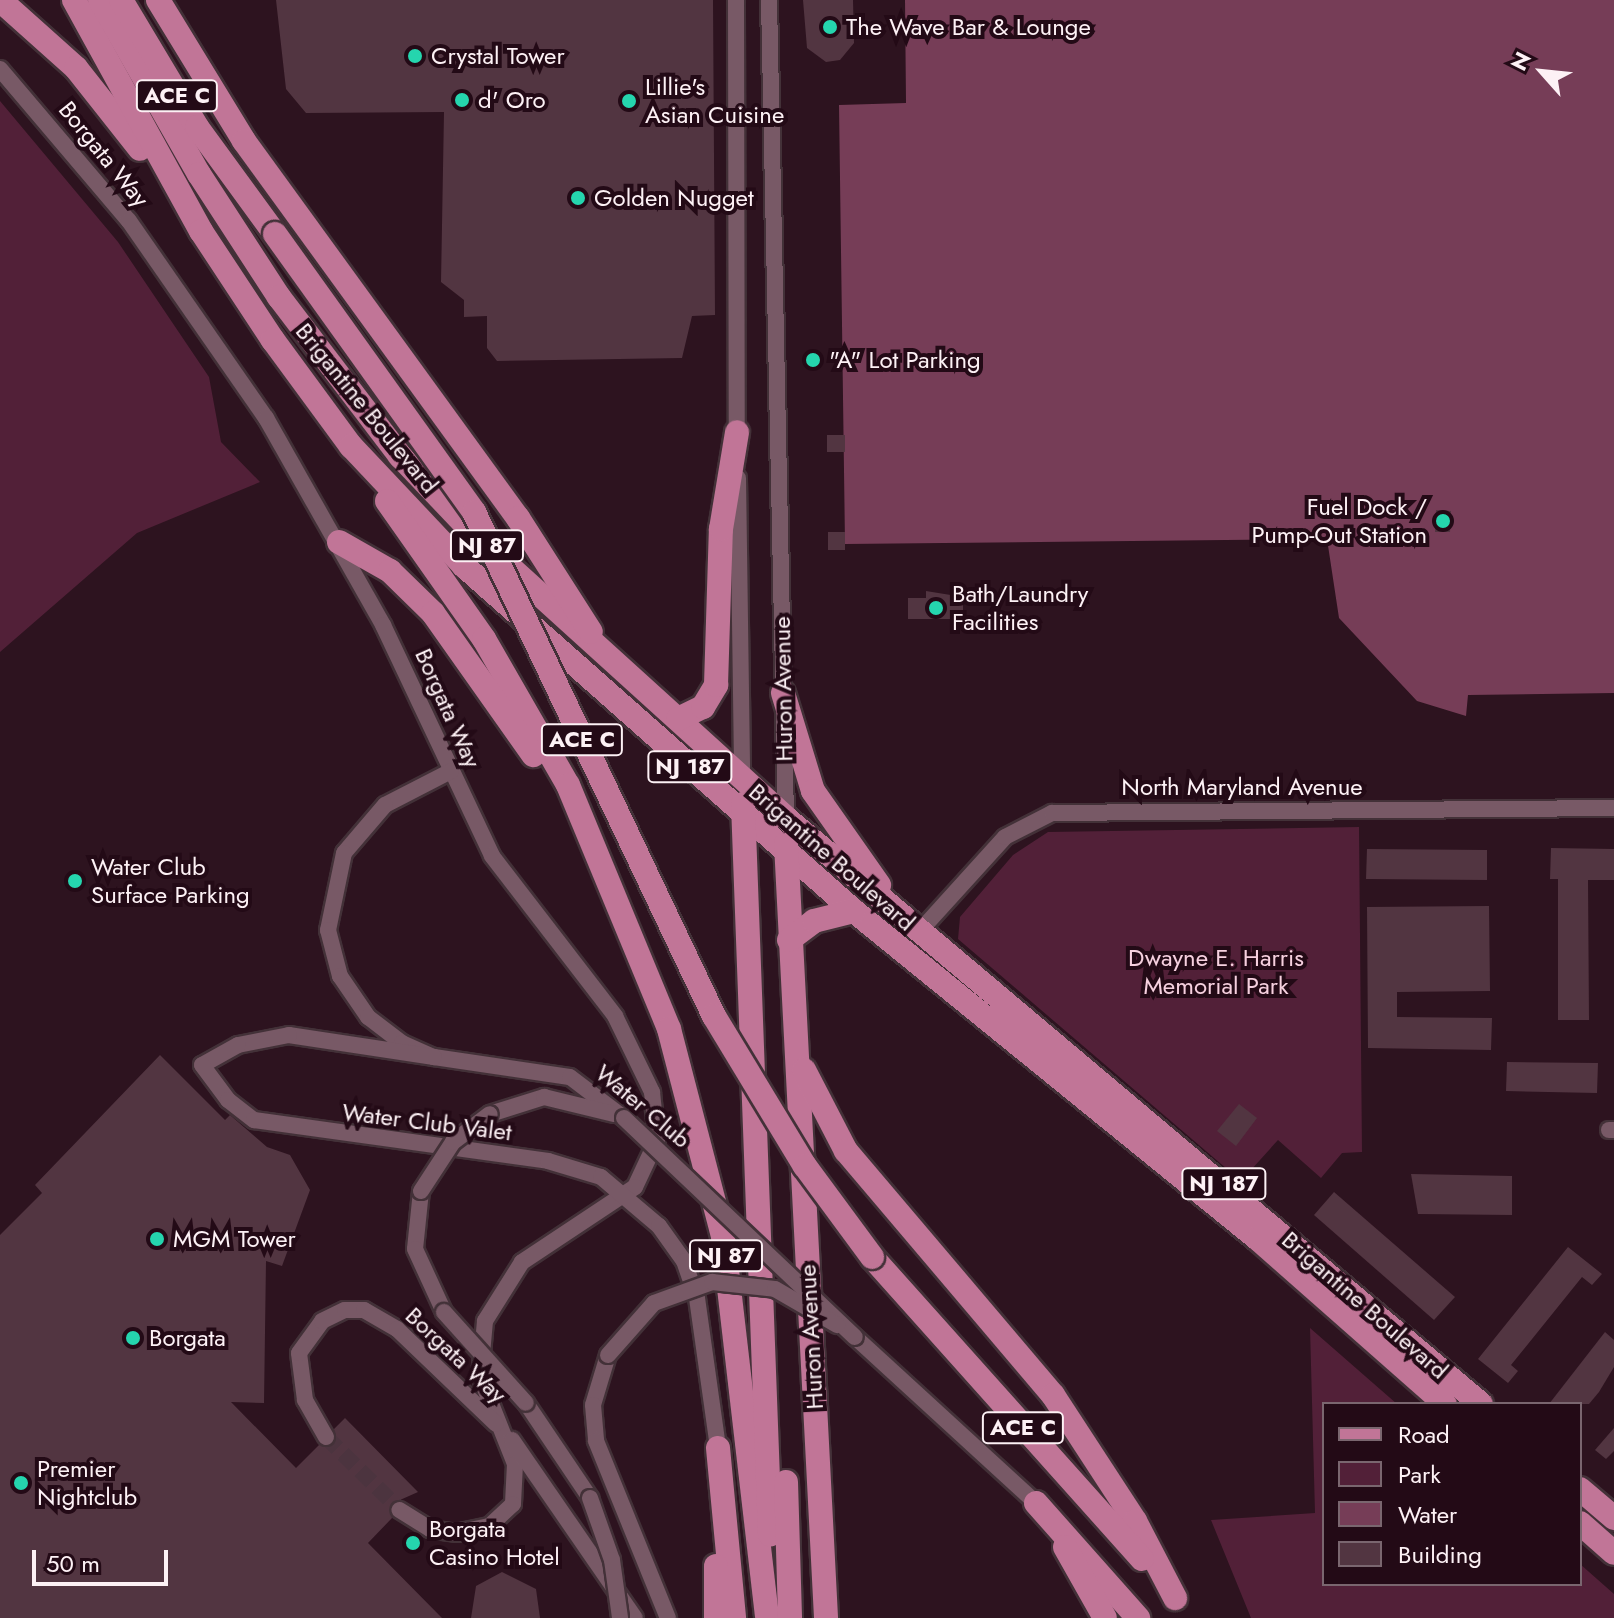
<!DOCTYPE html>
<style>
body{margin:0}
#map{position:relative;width:1614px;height:1618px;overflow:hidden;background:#2d131f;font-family:Jost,sans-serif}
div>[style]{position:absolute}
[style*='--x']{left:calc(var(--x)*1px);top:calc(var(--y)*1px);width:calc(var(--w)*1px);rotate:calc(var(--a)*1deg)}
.green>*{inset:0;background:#522038}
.water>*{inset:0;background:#763d57}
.building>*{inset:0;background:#523541}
.street-tunnel>*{height:16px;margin-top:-8px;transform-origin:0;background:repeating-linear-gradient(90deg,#4c343f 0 16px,transparent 0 24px)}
.roads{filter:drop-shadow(2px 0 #433138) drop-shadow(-2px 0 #433138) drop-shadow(0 2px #433138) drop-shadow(0 -2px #433138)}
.street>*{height:16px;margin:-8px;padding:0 8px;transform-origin:8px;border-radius:8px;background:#785966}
.primary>*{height:24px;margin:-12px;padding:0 12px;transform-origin:12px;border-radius:12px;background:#c17597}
.bridges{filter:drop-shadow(2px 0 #433138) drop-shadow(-2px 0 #433138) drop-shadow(0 2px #433138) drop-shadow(0 -2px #433138)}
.street-bridge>*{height:16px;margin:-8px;padding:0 8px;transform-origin:8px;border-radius:8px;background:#785966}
.primary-bridge>*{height:24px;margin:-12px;padding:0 12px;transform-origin:12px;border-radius:12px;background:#c17597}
.dots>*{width:22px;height:22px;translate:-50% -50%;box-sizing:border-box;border:4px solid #230a16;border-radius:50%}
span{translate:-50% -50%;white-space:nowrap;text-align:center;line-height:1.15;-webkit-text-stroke:8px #230a16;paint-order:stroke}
.shield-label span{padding:2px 6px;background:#230a16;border:2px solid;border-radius:6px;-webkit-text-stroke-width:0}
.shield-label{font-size:22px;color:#fdf1f5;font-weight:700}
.poi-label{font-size:24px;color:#fdf1f5}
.left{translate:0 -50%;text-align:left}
.right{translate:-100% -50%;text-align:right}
.street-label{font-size:24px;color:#fdf1f5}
.park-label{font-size:24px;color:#f6d0df}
.legend{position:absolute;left:1322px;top:1402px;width:260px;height:184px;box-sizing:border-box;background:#230a16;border:2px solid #7a666f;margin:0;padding:10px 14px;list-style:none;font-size:24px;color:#fdf1f5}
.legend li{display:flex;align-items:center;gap:16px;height:40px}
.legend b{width:40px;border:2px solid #7a666f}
.north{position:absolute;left:1502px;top:32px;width:80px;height:80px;-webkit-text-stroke:6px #230a16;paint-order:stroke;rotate:297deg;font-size:22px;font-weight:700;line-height:32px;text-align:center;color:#fdf1f5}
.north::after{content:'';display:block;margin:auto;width:28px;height:36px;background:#fdf1f5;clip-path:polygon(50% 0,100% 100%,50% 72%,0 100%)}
.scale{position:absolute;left:32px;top:1550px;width:136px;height:36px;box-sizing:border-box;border:4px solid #fdf1f5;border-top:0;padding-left:10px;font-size:24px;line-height:28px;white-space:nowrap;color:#fdf1f5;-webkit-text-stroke:6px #230a16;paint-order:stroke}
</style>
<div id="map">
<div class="green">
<i style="clip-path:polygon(0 101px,118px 242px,209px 377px,221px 442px,260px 482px,137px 533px,0 652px)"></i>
<i style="clip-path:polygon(1359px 827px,1362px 1152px,1342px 1153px,1321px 1178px,1278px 1140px,1241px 1181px,958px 939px,960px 917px,1013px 855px,1048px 832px)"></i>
<i style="clip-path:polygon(1310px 1328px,1397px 1404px,1324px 1404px,1324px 1584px,1580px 1584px,1580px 1564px,1614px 1594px,1614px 1618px,1251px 1618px,1211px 1520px,1315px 1513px)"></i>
</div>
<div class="water">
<i style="clip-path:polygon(905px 0,1614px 0,1614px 693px,1468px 695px,1466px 716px,1417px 701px,1339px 618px,1327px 539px,845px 544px,839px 105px,906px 103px)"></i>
</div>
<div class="building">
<i style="clip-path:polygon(276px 0,713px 0,715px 315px,692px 316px,682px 358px,497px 361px,487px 348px,487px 316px,464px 317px,464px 300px,441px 282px,444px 112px,306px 113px,286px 89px)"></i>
<i style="clip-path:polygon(803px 0,853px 0,854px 43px,840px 60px,826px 62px,807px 48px)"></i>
<i style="clip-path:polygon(827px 435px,845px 435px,845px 452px,827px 452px)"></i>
<i style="clip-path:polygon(1436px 510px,1451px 511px,1450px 532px,1435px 532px)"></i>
<i style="clip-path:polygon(828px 532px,845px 532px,845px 550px,828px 550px)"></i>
<i style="clip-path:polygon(926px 591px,963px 597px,963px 619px,908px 619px,908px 598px,926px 598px)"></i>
<i style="clip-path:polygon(1551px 848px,1614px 849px,1614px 880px,1588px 880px,1589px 1020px,1558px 1020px,1558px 879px,1550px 879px)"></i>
<i style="clip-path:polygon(1367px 849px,1487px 850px,1487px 880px,1366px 879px)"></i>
<i style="clip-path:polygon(1489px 906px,1490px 991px,1397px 992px,1397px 1017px,1492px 1018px,1491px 1050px,1368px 1048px,1367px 907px)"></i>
<i style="clip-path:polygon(160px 1055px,225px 1120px,230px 1115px,267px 1147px,290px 1155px,310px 1190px,282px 1266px,266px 1261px,264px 1403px,231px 1402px,296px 1468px,319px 1445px,335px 1443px,334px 1429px,345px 1418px,418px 1492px,391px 1504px,392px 1518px,368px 1543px,442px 1618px,0 1618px,0 1235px,42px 1193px,35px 1185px)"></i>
<i style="clip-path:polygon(1507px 1062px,1598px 1063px,1597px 1093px,1506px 1091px)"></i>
<i style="clip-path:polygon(1239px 1104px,1257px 1118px,1236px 1146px,1217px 1131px)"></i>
<i style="clip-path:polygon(1411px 1174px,1512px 1176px,1512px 1215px,1418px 1214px)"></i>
<i style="clip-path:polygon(1334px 1192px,1455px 1297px,1434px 1320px,1314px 1215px)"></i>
<i style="clip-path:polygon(1568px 1247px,1602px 1274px,1592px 1285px,1582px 1277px,1511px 1365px,1518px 1371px,1508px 1383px,1478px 1359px)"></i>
<i style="clip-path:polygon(1605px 1332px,1614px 1340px,1614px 1367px,1599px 1392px,1589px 1404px,1549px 1404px)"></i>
<i style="clip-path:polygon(1614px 1428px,1614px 1451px,1606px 1459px,1595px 1450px)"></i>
<i style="clip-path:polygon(502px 1572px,536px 1589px,540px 1618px,471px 1618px,476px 1586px)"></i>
</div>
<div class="street-tunnel">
<i style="--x:326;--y:1437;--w:104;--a:44.6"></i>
</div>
<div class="roads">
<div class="street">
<i style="--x:736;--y:0;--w:442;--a:89.9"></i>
<i style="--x:769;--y:0;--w:818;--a:88.81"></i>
<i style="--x:0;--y:69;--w:199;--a:49.7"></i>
<i style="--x:129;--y:221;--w:240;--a:55.2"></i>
<i style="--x:266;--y:418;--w:238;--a:60.5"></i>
<i style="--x:383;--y:625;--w:255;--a:64.7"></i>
<i style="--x:492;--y:856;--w:202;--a:52.4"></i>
<i style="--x:615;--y:1016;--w:85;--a:64"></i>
<i style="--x:652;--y:1092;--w:48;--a:84.1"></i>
<i style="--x:657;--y:1140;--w:52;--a:115.1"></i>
<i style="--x:635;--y:1187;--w:136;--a:146.4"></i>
<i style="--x:522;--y:1262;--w:70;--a:122.1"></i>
<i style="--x:485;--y:1321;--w:55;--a:95.2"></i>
<i style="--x:480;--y:1376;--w:95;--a:68.3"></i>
<i style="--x:515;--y:1464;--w:40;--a:92.9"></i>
<i style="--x:513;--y:1504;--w:33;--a:137"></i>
<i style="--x:489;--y:1526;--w:33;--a:168"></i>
<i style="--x:457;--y:1533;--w:27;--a:-172"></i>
<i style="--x:430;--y:1529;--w:36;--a:-148"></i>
<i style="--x:738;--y:478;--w:300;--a:89.2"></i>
<i style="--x:451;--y:771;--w:74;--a:152.7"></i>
<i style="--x:385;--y:805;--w:63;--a:130.5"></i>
<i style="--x:344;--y:853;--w:79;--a:101.7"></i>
<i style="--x:328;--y:930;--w:48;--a:75.4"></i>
<i style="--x:340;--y:976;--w:50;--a:55.7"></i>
<i style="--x:368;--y:1017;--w:43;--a:37.4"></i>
<i style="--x:402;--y:1043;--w:35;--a:24"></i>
<i style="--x:434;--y:1057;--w:137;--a:8.4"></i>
<i style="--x:570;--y:1077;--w:68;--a:37.2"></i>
<i style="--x:919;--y:932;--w:128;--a:-47.8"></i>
<i style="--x:1005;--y:837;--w:53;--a:-27.1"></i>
<i style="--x:1052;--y:813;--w:562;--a:-0.51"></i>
<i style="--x:434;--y:1057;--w:147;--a:-171.4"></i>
<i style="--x:289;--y:1035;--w:52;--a:168.9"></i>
<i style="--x:238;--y:1045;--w:41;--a:150.9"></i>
<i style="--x:202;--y:1065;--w:44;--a:53.4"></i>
<i style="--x:228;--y:1100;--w:33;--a:38"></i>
<i style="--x:254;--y:1120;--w:297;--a:7.9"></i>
<i style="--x:548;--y:1161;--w:55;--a:16.8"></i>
<i style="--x:601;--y:1177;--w:76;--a:40.2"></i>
<i style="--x:659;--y:1226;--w:43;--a:54.5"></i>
<i style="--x:684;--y:1261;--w:39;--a:71"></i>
<i style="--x:697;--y:1298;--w:151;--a:82"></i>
<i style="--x:490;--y:1114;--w:57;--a:-17.5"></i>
<i style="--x:544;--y:1097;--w:72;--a:13.7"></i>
<i style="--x:1609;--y:1130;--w:5;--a:0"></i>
<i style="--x:421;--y:1191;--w:58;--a:95.9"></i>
<i style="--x:415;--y:1249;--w:69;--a:65.3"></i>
<i style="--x:855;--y:1337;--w:246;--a:42.5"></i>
<i style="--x:608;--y:1355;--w:52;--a:106.7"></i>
<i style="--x:593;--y:1405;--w:36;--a:85"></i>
<i style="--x:596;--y:1441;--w:191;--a:67.9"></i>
<i style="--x:526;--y:1403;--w:115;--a:56"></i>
<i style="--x:326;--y:1437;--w:43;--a:-119.6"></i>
<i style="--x:305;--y:1400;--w:47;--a:-97.3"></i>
<i style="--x:299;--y:1353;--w:39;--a:-54"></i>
<i style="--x:322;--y:1321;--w:25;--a:-26"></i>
<i style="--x:345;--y:1310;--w:19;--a:0"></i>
<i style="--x:364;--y:1310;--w:38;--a:30"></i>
<i style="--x:397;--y:1329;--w:137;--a:43.8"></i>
<i style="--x:512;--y:1440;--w:216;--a:55.4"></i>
</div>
<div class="primary">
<i style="--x:0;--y:0;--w:102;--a:41.8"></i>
<i style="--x:76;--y:68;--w:103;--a:51.7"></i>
<i style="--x:74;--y:0;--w:264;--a:61.2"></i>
<i style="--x:201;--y:231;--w:131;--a:56.6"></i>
<i style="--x:273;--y:340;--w:132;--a:53.7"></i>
<i style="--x:351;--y:446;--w:165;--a:46.7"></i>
<i style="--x:464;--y:566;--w:521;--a:41.5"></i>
<i style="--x:854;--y:911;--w:520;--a:39.07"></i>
<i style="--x:1258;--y:1239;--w:249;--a:41.4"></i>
<i style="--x:100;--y:0;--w:200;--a:60.4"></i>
<i style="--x:199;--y:174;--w:147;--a:57"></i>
<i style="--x:279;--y:297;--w:200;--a:52.7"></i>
<i style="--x:400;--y:456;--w:119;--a:46.4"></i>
<i style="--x:482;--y:542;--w:411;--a:42.2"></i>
<i style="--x:786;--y:818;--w:909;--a:40.14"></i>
<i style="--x:121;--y:0;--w:148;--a:59.1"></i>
<i style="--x:197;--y:127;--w:132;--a:53.9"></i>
<i style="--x:158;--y:0;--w:165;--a:58.6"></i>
<i style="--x:244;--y:141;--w:466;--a:54"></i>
<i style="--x:518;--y:518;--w:135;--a:57.4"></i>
<i style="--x:387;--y:501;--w:169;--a:54.9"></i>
<i style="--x:484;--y:639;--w:168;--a:60.1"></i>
<i style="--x:568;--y:785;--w:264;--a:67.5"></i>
<i style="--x:669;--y:1029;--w:214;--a:75.4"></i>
<i style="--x:723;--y:1236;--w:382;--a:83.4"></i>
<i style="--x:339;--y:542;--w:59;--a:29.6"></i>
<i style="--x:390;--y:571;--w:60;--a:44.3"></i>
<i style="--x:433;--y:613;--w:174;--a:54.8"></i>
<i style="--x:783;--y:693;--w:102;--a:73"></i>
<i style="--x:813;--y:791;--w:115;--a:54.9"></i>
<i style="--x:678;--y:719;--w:28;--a:-26"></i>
<i style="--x:703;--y:707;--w:26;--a:-59"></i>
<i style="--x:716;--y:685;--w:156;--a:-88.2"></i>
<i style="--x:721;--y:529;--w:98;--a:-80.6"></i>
<i style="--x:743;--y:804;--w:731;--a:87.88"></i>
<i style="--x:786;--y:844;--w:775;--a:87.04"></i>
<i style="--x:789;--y:940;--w:31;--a:-37"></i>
<i style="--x:814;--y:921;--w:41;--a:-14"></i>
<i style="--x:804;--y:1070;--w:91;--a:62.6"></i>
<i style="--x:846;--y:1151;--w:320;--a:49.7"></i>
<i style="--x:1053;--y:1395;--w:150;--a:56.9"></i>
<i style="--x:1135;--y:1521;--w:87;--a:62.5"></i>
<i style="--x:872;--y:1257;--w:405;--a:48.2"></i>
<i style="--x:718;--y:1448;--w:171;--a:84.6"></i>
<i style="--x:786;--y:1482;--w:136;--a:88.3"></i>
<i style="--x:1580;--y:1489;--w:45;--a:40.5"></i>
<i style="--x:1036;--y:1503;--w:154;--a:48.4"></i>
<i style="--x:1580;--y:1523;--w:45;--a:41.4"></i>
<i style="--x:1065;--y:1547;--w:81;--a:60.6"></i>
<i style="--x:716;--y:1566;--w:52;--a:90"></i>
</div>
</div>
<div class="bridges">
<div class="street-bridge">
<i style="--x:624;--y:1118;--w:318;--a:43.5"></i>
<i style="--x:421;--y:1191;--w:59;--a:-56.9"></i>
<i style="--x:453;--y:1142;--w:46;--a:-37.1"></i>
<i style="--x:444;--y:1312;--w:122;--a:48"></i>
<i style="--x:608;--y:1355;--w:69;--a:-48.5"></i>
<i style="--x:654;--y:1303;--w:62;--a:-19.9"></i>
<i style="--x:712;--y:1282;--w:63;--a:6.3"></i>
<i style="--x:775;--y:1289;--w:72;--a:30.1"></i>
<i style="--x:590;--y:1498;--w:66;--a:70.5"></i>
<i style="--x:612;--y:1560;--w:59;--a:82.1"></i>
</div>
<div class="primary-bridge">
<i style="--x:275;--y:234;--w:342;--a:54.4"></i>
<i style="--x:474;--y:512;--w:558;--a:64.54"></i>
<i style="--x:714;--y:1016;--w:175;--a:58.8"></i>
<i style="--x:805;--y:1166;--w:113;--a:53.6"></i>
</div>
</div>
<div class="dots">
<i style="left:830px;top:27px;background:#25d5ae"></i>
<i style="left:415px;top:56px;background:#25d5ae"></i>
<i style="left:462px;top:100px;background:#25d5ae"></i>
<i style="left:629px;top:101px;background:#25d5ae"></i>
<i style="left:578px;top:198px;background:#25d5ae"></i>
<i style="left:813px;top:360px;background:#25d5ae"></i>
<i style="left:1443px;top:521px;background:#25d5ae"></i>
<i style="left:936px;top:608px;background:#25d5ae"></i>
<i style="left:75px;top:881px;background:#25d5ae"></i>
<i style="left:157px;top:1239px;background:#25d5ae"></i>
<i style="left:133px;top:1338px;background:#25d5ae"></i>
<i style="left:21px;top:1483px;background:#25d5ae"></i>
<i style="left:413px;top:1543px;background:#25d5ae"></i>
</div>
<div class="shield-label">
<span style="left:177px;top:96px">ACE C</span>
<span style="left:487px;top:546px">NJ 87</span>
<span style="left:582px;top:740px">ACE C</span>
<span style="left:690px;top:767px">NJ 187</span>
<span style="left:1224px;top:1184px">NJ 187</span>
<span style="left:726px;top:1256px">NJ 87</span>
<span style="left:1023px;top:1428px">ACE C</span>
</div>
<div class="poi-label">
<span class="left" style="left:846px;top:27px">The Wave Bar &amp; Lounge</span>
<span class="left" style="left:431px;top:56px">Crystal Tower</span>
<span class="left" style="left:645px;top:101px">Lillie's<br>Asian Cuisine</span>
<span class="left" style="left:478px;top:100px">d' Oro</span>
<span class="left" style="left:594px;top:198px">Golden Nugget</span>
<span class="left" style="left:829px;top:360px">"A" Lot Parking</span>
<span class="right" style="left:1427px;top:521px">Fuel Dock /<br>Pump-Out Station</span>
<span class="left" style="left:952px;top:608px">Bath/Laundry<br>Facilities</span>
<span class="left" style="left:91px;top:881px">Water Club<br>Surface Parking</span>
<span class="left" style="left:173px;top:1239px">MGM Tower</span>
<span class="left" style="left:149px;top:1338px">Borgata</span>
<span class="left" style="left:37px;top:1483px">Premier<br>Nightclub</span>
<span class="left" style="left:429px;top:1543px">Borgata<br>Casino Hotel</span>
</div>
<div class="street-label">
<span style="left:104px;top:154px;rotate:51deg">Borgata Way</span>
<span style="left:367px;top:408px;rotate:51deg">Brigantine Boulevard</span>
<span style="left:783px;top:689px;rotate:-91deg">Huron Avenue</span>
<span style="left:448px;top:708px;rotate:66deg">Borgata Way</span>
<span style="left:1242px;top:787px">North Maryland Avenue</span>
<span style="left:832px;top:857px;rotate:41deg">Brigantine Boulevard</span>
<span style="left:643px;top:1106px;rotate:40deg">Water Club</span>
<span style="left:427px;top:1122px;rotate:7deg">Water Club Valet</span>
<span style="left:1365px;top:1305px;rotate:41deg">Brigantine Boulevard</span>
<span style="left:811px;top:1337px;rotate:-93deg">Huron Avenue</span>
<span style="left:456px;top:1355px;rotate:43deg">Borgata Way</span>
</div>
<div class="park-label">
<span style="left:1216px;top:972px">Dwayne E. Harris<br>Memorial Park</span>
</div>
<ul class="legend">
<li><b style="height:10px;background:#c17597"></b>Road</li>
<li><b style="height:22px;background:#522038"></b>Park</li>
<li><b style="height:22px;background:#763d57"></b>Water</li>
<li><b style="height:22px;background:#523541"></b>Building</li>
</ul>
<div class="north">N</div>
<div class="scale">50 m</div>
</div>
